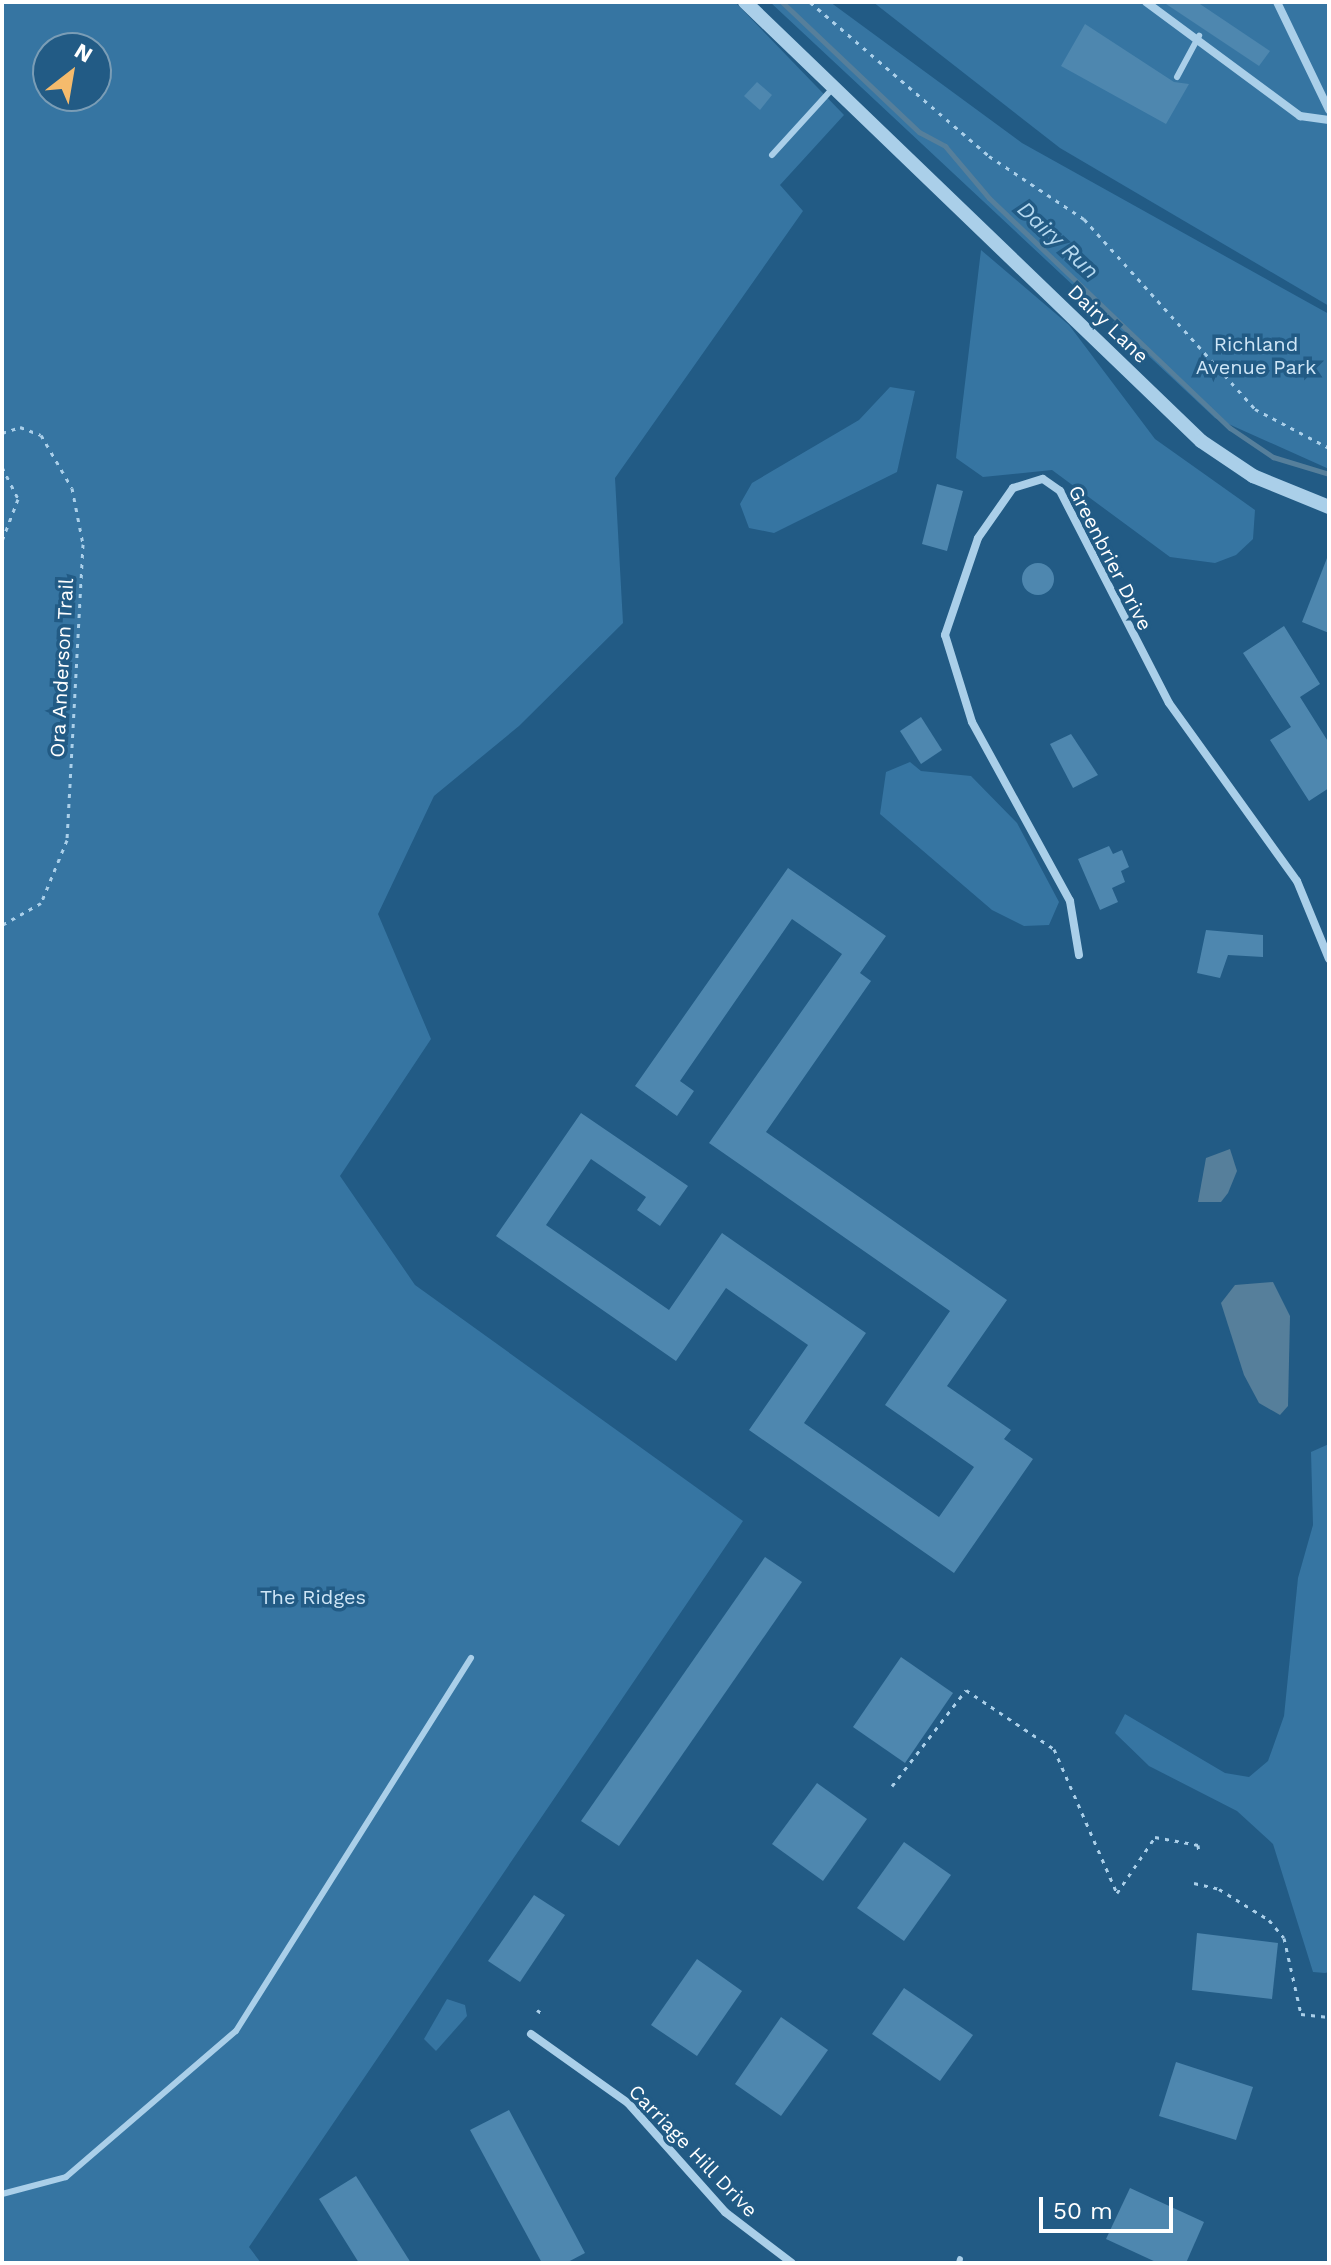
<!DOCTYPE html>
<style>
body{margin:0}
#map{position:relative;width:1331px;height:2265px;overflow:hidden;background:#225b85;font-family:"Work Sans",sans-serif}
div>[style]{position:absolute}
[style*='--x']{left:calc(var(--x)*1px);top:calc(var(--y)*1px);width:calc(var(--w)*1px);rotate:calc(var(--a)*1deg)}
.green>*{inset:0;background:#3675a2}
.water>*{inset:0;background:#567f9b}
.stream>*{height:5px;margin:-2.5px;padding:0 2.5px;transform-origin:2.5px;border-radius:2.5px;background:#567f9b}
.building>*{inset:0;background:#4e87af}
.round{border-radius:50%}
.path>*{height:3px;margin-top:-1.5px;transform-origin:0;background:repeating-linear-gradient(90deg,#aacfe9 0 4px,transparent 0 10px)}
.service>*{height:6px;margin:-3px;padding:0 3px;transform-origin:3px;border-radius:3px;background:#aacfe9}
.minor>*{height:8px;margin:-4px;padding:0 4px;transform-origin:4px;border-radius:4px;background:#aacfe9}
.tertiary>*{height:14px;margin:-7px;padding:0 7px;transform-origin:7px;border-radius:7px;background:#aacfe9}
span{translate:-50% -50%;white-space:nowrap;text-align:center;line-height:1.15;-webkit-text-stroke:7px #225b85;paint-order:stroke}
.street-label{font-size:20px;color:#fff}
.park-label{font-size:20px;color:#cfe6f7}
.water-label{font-size:22px;color:#b6d9f0;font-style:italic}
.frame{position:absolute;inset:0;border:4px solid #fff;pointer-events:none}
.north{position:absolute;left:32px;top:32px;width:80px;height:80px;box-sizing:border-box;background:#225b85;border:2px solid #7a9db6;border-radius:50%;rotate:31deg;font-size:22px;font-weight:700;line-height:32px;text-align:center;color:#fff}
.north::after{content:'';display:block;margin:auto;width:28px;height:36px;background:#f5bb6c;clip-path:polygon(50% 0,100% 100%,50% 72%,0 100%)}
.scale{position:absolute;left:1039px;top:2197px;width:134px;height:36px;box-sizing:border-box;border:4px solid #fff;border-top:0;padding-left:10px;font-size:24px;line-height:28px;white-space:nowrap;color:#fff;-webkit-text-stroke:6px #225b85;paint-order:stroke}
</style>
<div id="map">
<div class="green">
<i style="clip-path:polygon(evenodd,2px 2px,735px 2px,844px 115px,780px 185px,803px 211px,615px 478px,623px 623px,519px 726px,434px 796px,378px 914px,431px 1039px,340px 1176px,415px 1285px,743px 1521px,249px 2247px,261px 2263px,2px 2263px,2px 2px,48px 48px,96px 48px,96px 96px,48px 96px,48px 48px)"></i>
<i style="clip-path:polygon(770px 2px,830px 2px,1022px 143px,1329px 314px,1329px 469px,1215px 418px)"></i>
<i style="clip-path:polygon(873px 2px,1329px 2px,1329px 306px,1060px 148px)"></i>
<i style="clip-path:polygon(981px 250px,1069px 325px,1155px 439px,1255px 510px,1253px 539px,1236px 555px,1215px 563px,1170px 557px,1052px 470px,983px 477px,956px 458px)"></i>
<i style="clip-path:polygon(890px 387px,915px 391px,897px 472px,774px 533px,749px 528px,740px 504px,752px 483px,859px 420px)"></i>
<i style="clip-path:polygon(910px 762px,921px 771px,971px 776px,1017px 823px,1059px 902px,1049px 925px,1024px 926px,992px 910px,880px 814px,886px 772px)"></i>
<i style="clip-path:polygon(1329px 1444px,1329px 1972px,1325px 1973px,1313px 1972px,1273px 1844px,1237px 1811px,1149px 1766px,1115px 1733px,1125px 1714px,1225px 1773px,1249px 1777px,1268px 1761px,1284px 1716px,1298px 1578px,1313px 1525px,1311px 1452px)"></i>
<i style="clip-path:polygon(447px 1999px,465px 2005px,467px 2016px,436px 2051px,424px 2039px)"></i>
</div>
<div class="water">
<i style="clip-path:polygon(1230px 1149px,1237px 1171px,1228px 1193px,1221px 1202px,1198px 1202px,1206px 1158px)"></i>
<i style="clip-path:polygon(1273px 1282px,1290px 1316px,1288px 1406px,1280px 1415px,1259px 1403px,1244px 1375px,1221px 1303px,1235px 1285px)"></i>
</div>
<div class="stream">
<i style="--x:782;--y:2;--w:189;--a:43.5"></i>
<i style="--x:919;--y:132;--w:30;--a:28"></i>
<i style="--x:945;--y:146;--w:68;--a:49.8"></i>
<i style="--x:989;--y:198;--w:333;--a:43.7"></i>
<i style="--x:1230;--y:428;--w:52;--a:34"></i>
<i style="--x:1273;--y:457;--w:59;--a:16.9"></i>
</div>
<div class="building">
<i style="clip-path:polygon(1163px 2px,1197px 2px,1270px 51px,1259px 66px)"></i>
<i style="clip-path:polygon(1085px 24px,1174px 82px,1189px 84px,1166px 124px,1061px 66px)"></i>
<i style="clip-path:polygon(757px 82px,772px 95px,760px 110px,744px 96px)"></i>
<i style="clip-path:polygon(937px 484px,963px 491px,947px 551px,922px 544px)"></i>
<i style="clip-path:polygon(1329px 553px,1329px 633px,1302px 622px)"></i>
<i class="round" style="left:1022px;top:563px;width:32px;height:32px"></i>
<i style="clip-path:polygon(1284px 626px,1320px 684px,1300px 697px,1329px 743px,1329px 788px,1309px 801px,1270px 740px,1291px 727px,1243px 653px)"></i>
<i style="clip-path:polygon(921px 717px,942px 750px,921px 764px,900px 731px)"></i>
<i style="clip-path:polygon(1071px 734px,1098px 775px,1073px 788px,1050px 744px)"></i>
<i style="clip-path:polygon(1109px 846px,1113px 854px,1122px 850px,1129px 867px,1121px 871px,1125px 882px,1112px 888px,1118px 902px,1100px 910px,1078px 859px)"></i>
<i style="clip-path:polygon(788px 868px,886px 936px,860px 973px,871px 981px,766px 1132px,1007px 1300px,947px 1386px,1011px 1430px,1004px 1439px,1033px 1459px,954px 1573px,749px 1430px,808px 1345px,726px 1288px,676px 1361px,496px 1236px,581px 1113px,688px 1186px,660px 1226px,637px 1210px,646px 1197px,591px 1159px,546px 1225px,669px 1310px,722px 1233px,866px 1333px,804px 1423px,939px 1517px,974px 1467px,885px 1405px,950px 1311px,709px 1143px,842px 954px,792px 919px,680px 1081px,694px 1091px,677px 1116px,635px 1086px)"></i>
<i style="clip-path:polygon(1206px 930px,1263px 935px,1263px 957px,1228px 955px,1220px 978px,1197px 973px)"></i>
<i style="clip-path:polygon(765px 1557px,802px 1582px,619px 1846px,581px 1821px)"></i>
<i style="clip-path:polygon(901px 1657px,953px 1693px,905px 1763px,853px 1727px)"></i>
<i style="clip-path:polygon(817px 1783px,867px 1819px,823px 1881px,772px 1844px)"></i>
<i style="clip-path:polygon(904px 1842px,951px 1875px,904px 1941px,857px 1908px)"></i>
<i style="clip-path:polygon(534px 1895px,565px 1915px,520px 1982px,488px 1961px)"></i>
<i style="clip-path:polygon(1197px 1933px,1278px 1943px,1272px 1999px,1192px 1990px)"></i>
<i style="clip-path:polygon(697px 1959px,742px 1991px,697px 2056px,651px 2025px)"></i>
<i style="clip-path:polygon(904px 1988px,973px 2035px,940px 2081px,872px 2034px)"></i>
<i style="clip-path:polygon(781px 2017px,828px 2050px,781px 2116px,735px 2084px)"></i>
<i style="clip-path:polygon(1176px 2062px,1253px 2087px,1236px 2140px,1159px 2116px)"></i>
<i style="clip-path:polygon(509px 2110px,585px 2253px,566px 2263px,542px 2263px,470px 2130px)"></i>
<i style="clip-path:polygon(356px 2176px,411px 2263px,359px 2263px,319px 2199px)"></i>
<i style="clip-path:polygon(1130px 2188px,1204px 2222px,1186px 2263px,1158px 2263px,1106px 2239px)"></i>
</div>
<div class="path">
<i style="--x:810;--y:2;--w:236;--a:40.7"></i>
<i style="--x:989;--y:156;--w:114;--a:33.6"></i>
<i style="--x:1084;--y:219;--w:256;--a:48"></i>
<i style="--x:1255;--y:409;--w:84;--a:27.8"></i>
<i style="--x:2;--y:433;--w:19;--a:-18"></i>
<i style="--x:20;--y:427;--w:22;--a:21"></i>
<i style="--x:41;--y:435;--w:61;--a:59.7"></i>
<i style="--x:72;--y:488;--w:57;--a:78.9"></i>
<i style="--x:83;--y:544;--w:296;--a:93.1"></i>
<i style="--x:67;--y:840;--w:68;--a:112.4"></i>
<i style="--x:41;--y:903;--w:45;--a:150.6"></i>
<i style="--x:2;--y:467;--w:36;--a:63"></i>
<i style="--x:18;--y:499;--w:45;--a:110.9"></i>
<i style="--x:892;--y:1786;--w:121;--a:-52.4"></i>
<i style="--x:966;--y:1690;--w:106;--a:33.8"></i>
<i style="--x:1054;--y:1749;--w:157;--a:66.4"></i>
<i style="--x:1194;--y:1883;--w:26;--a:13"></i>
<i style="--x:1219;--y:1889;--w:59;--a:31.8"></i>
<i style="--x:1269;--y:1920;--w:23;--a:50"></i>
<i style="--x:1284;--y:1938;--w:78;--a:77.4"></i>
<i style="--x:1301;--y:2014;--w:28;--a:6"></i>
<i style="--x:1117;--y:1893;--w:68;--a:-55.8"></i>
<i style="--x:1155;--y:1837;--w:44;--a:10.5"></i>
<i style="--x:1198;--y:1845;--w:9;--a:84"></i>
<i style="--x:537;--y:2010;--w:7;--a:34"></i>
</div>
<div class="service">
<i style="--x:1177;--y:77;--w:47;--a:-61.8"></i>
<i style="--x:772;--y:155;--w:91;--a:-47.7"></i>
<i style="--x:2;--y:2194;--w:66;--a:-14.9"></i>
<i style="--x:66;--y:2177;--w:224;--a:-40.7"></i>
<i style="--x:236;--y:2031;--w:441;--a:-57.8"></i>
<i style="--x:959;--y:2263;--w:4;--a:-76"></i>
</div>
<div class="minor">
<i style="--x:1146;--y:2;--w:192;--a:36.5"></i>
<i style="--x:1300;--y:116;--w:29;--a:8"></i>
<i style="--x:1277;--y:2;--w:120;--a:64.3"></i>
<i style="--x:1079;--y:955;--w:55;--a:-99.5"></i>
<i style="--x:1070;--y:901;--w:204;--a:-118.7"></i>
<i style="--x:972;--y:722;--w:91;--a:-107.2"></i>
<i style="--x:945;--y:635;--w:102;--a:-71.2"></i>
<i style="--x:978;--y:538;--w:61;--a:-55"></i>
<i style="--x:1013;--y:488;--w:31;--a:-17"></i>
<i style="--x:1043;--y:479;--w:21;--a:35"></i>
<i style="--x:1060;--y:491;--w:238;--a:62.8"></i>
<i style="--x:1169;--y:703;--w:219;--a:54.3"></i>
<i style="--x:1297;--y:881;--w:84;--a:67.7"></i>
<i style="--x:531;--y:2034;--w:119;--a:35.4"></i>
<i style="--x:628;--y:2103;--w:146;--a:48.3"></i>
<i style="--x:725;--y:2212;--w:84;--a:37.3"></i>
</div>
<div class="tertiary">
<i style="--x:745;--y:2;--w:633;--a:43.91"></i>
<i style="--x:1201;--y:441;--w:63;--a:33.9"></i>
<i style="--x:1253;--y:476;--w:82;--a:22.2"></i>
</div>
<div class="street-label">
<span style="left:1108px;top:324px;rotate:44deg">Dairy Lane</span>
<span style="left:1110px;top:558px;rotate:63deg">Greenbrier Drive</span>
<span style="left:62px;top:668px;rotate:-87deg">Ora Anderson Trail</span>
<span style="left:693px;top:2151px;rotate:46deg">Carriage Hill Drive</span>
</div>
<div class="park-label">
<span style="left:1256px;top:356px">Richland<br>Avenue Park</span>
<span style="left:313px;top:1597px">The Ridges</span>
</div>
<div class="water-label">
<span style="left:1058px;top:240px;rotate:43deg">Dairy Run</span>
</div>
<div class="frame"></div>
<div class="north">N</div>
<div class="scale">50 m</div>
</div>
